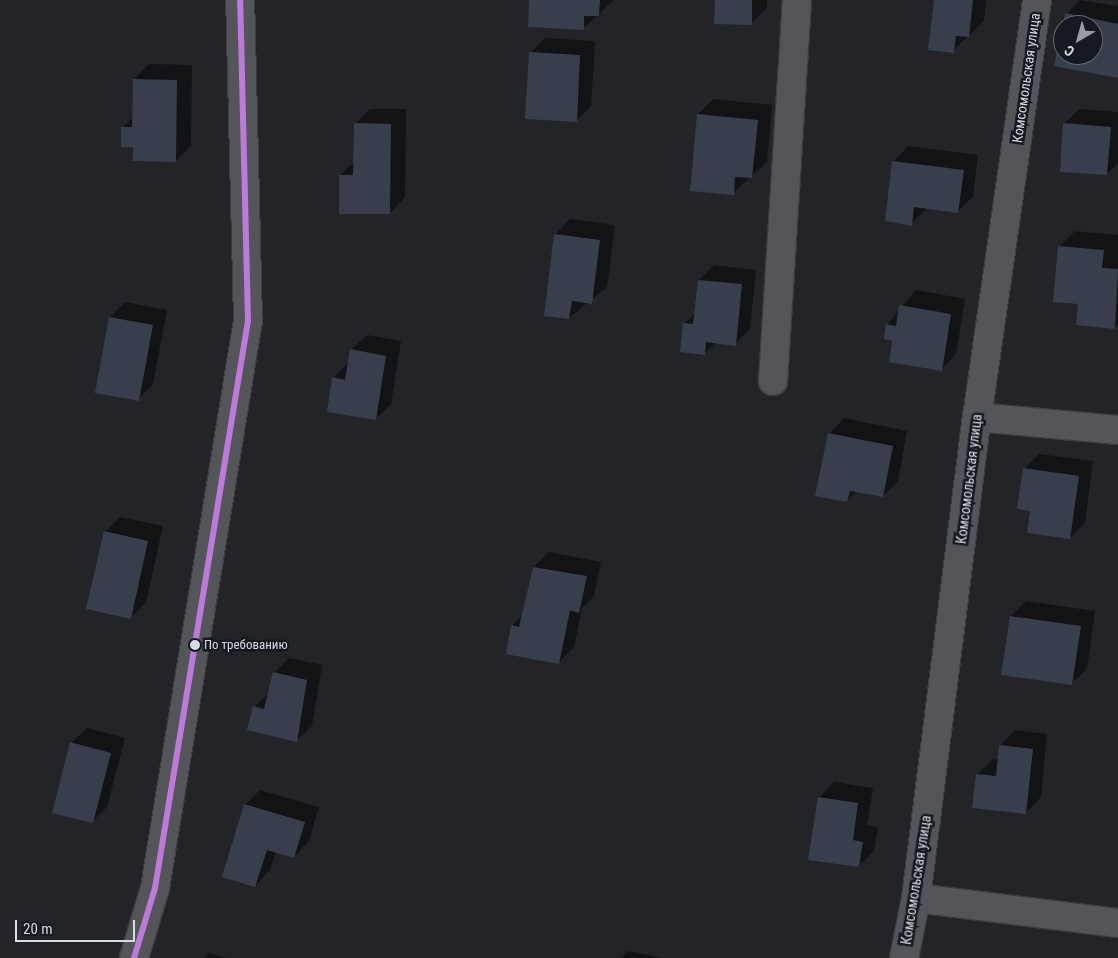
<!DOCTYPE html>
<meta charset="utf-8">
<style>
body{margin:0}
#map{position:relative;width:1118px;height:958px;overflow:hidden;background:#222428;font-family:"Roboto Condensed",sans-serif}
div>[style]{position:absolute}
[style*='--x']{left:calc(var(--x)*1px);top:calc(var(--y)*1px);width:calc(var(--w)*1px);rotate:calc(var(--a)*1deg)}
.shadow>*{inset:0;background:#0007}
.building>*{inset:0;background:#383e4c}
.roads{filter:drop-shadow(1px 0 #3d3e43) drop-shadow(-1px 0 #3d3e43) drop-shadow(0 1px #3d3e43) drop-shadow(0 -1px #3d3e43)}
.minor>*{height:28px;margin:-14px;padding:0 14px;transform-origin:14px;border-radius:14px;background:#535559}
.bus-1>*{height:6px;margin:-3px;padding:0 3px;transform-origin:3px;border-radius:3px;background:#bd7bd9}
.dots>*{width:14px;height:14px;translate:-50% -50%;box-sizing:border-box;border:2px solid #151922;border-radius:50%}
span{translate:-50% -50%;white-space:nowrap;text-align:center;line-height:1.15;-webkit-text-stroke:5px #151922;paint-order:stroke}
.bus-label{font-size:13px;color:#d9dce2}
.left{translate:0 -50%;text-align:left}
.street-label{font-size:14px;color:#d9dce2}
.north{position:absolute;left:1053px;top:15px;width:50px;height:50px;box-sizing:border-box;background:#151922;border:1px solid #63676f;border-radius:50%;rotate:218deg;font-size:14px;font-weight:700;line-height:20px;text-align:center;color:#d9dce2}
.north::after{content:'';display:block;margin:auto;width:18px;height:22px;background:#999ca1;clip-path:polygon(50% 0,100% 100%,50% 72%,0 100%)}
.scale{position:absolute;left:15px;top:920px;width:120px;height:22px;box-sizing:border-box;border:2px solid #d9dce2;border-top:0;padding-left:6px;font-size:15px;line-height:18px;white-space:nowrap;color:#d9dce2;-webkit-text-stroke:4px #151922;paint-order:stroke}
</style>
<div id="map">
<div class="shadow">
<i style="clip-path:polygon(531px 0,614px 0,583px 29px)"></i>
<i style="clip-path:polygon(716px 0,767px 0,767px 8px,752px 23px)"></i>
<i style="clip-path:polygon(935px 0,986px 0,984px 21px,953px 51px)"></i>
<i style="clip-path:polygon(1080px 0,1118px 6px,1118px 77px,1056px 65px,1063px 29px,1063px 55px,1093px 55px,1093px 25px,1064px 25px,1066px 14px)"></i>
<i style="clip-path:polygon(545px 38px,595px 41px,591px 106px,576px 121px,530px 53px)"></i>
<i style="clip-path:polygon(149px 64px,192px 65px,191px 146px,175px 161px,134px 146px,123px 127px,133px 117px,134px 79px)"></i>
<i style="clip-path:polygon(713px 99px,772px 105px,767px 162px,733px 193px,698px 114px)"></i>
<i style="clip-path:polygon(370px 109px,406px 109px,405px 197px,390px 213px,340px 175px,355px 161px,355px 124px)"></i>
<i style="clip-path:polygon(1079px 109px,1118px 112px,1118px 163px,1107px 174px,1064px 124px)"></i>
<i style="clip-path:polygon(908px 146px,978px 155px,973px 197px,957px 212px,927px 208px,911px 224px,893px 162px)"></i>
<i style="clip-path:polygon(570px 219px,615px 225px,607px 287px,569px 318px,555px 235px)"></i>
<i style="clip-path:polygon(1075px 231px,1118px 235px,1118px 324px,1115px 328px,1079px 303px,1059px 247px)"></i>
<i style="clip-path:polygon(714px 265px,756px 270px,750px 329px,735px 344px,716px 342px,705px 353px,684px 324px,696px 312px,699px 280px)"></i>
<i style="clip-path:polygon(916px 290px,965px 299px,956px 354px,941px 370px,887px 325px)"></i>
<i style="clip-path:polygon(125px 302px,167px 310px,153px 384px,138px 400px,110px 317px)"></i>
<i style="clip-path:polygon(367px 335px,401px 341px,391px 404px,376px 419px,333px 378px,348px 363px,351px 350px)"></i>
<i style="clip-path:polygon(844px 418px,907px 431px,898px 481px,883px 496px,857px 491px,847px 501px,829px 434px)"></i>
<i style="clip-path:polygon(1039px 454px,1093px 461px,1085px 523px,1070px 538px,1032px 509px,1024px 469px)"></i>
<i style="clip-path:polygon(120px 517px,163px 526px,146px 602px,131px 618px,105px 532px)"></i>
<i style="clip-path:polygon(549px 552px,601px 562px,594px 596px,582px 608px,574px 647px,559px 662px,512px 626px,522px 616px,534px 567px)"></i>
<i style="clip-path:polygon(1026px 601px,1095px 611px,1087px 669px,1071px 684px,1011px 616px)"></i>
<i style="clip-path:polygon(289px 658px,322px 665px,312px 726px,296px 741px,254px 707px,270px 692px,274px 673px)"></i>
<i style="clip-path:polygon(87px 728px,125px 738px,107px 807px,92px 822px,71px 743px)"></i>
<i style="clip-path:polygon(1015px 730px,1047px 734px,1041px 797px,1026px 813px,977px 775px,993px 759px,999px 760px,1000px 746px)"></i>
<i style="clip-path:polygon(834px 782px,873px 788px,867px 825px,878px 827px,874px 851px,859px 866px,819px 798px)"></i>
<i style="clip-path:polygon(260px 790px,319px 807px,309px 841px,294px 857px,276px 852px,270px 870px,255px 886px,245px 805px)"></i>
<i style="clip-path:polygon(628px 951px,663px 958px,621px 958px)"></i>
<i style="clip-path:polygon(209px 953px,226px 958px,204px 958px)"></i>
</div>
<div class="building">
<i style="clip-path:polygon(529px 0,600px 0,599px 16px,584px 16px,584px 30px,528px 27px)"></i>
<i style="clip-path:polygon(715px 0,752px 0,752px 25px,714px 24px)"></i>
<i style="clip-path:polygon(934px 0,973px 0,969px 37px,956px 36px,954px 53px,928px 50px)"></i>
<i style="clip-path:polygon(1065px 13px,1118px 24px,1118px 78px,1054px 66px,1062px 27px,1063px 55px,1093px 55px,1093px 25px,1063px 25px)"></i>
<i style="clip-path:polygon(529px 52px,580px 55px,577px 122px,525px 119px)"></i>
<i style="clip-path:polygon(133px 79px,177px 80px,176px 162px,133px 161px,133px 147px,121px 147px,121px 127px,132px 127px)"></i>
<i style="clip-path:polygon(697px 114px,758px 120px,752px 178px,735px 177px,734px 195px,690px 191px)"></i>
<i style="clip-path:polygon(354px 123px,391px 124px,390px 214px,339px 214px,339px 175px,353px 175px)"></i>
<i style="clip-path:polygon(1063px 123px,1111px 127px,1107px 175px,1060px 172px)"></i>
<i style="clip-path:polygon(892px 161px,964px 170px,958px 213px,914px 207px,912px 226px,885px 221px)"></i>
<i style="clip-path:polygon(554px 234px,600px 240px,592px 304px,572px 301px,569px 319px,544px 316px)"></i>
<i style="clip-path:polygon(1058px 246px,1104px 250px,1102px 268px,1118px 269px,1115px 329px,1076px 325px,1078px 304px,1053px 302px)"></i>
<i style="clip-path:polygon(698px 280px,742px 284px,736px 346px,706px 342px,705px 355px,680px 352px,683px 323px,693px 324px)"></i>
<i style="clip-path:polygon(899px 305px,951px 314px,942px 371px,889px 362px,892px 341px,884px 339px,886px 324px,896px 326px)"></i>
<i style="clip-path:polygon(109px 317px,153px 325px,139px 401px,95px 393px)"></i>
<i style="clip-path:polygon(350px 349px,386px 356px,376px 420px,327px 412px,332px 377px,345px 380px)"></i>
<i style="clip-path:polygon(828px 433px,893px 446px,883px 497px,850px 491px,847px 502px,815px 496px)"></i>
<i style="clip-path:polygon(1023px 468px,1079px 476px,1070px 539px,1027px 533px,1030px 511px,1017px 509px)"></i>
<i style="clip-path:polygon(104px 531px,148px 541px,131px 619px,86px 609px)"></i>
<i style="clip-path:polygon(533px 567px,587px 576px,579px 613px,570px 610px,559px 664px,506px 654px,511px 625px,519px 627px)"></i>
<i style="clip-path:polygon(1010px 616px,1081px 626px,1072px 685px,1001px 675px)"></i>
<i style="clip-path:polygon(273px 672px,307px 680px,297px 742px,247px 730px,253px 706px,264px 709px)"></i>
<i style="clip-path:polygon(70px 742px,111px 753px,93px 823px,52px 813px)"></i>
<i style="clip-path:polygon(999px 745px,1033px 749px,1026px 814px,972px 808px,976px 774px,996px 776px)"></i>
<i style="clip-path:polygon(818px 797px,858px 803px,853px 840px,863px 842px,859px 867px,808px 860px)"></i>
<i style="clip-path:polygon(244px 804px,305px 822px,294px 858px,267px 850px,255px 887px,222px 877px)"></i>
</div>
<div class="roads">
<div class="minor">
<i style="--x:773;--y:381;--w:382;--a:-86.4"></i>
<i style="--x:977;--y:417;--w:142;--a:5.3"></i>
<i style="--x:916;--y:898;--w:204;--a:7.1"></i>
<i style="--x:134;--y:958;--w:73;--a:-73.3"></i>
<i style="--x:155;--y:888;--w:575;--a:-80.69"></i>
<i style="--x:248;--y:321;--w:321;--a:-91.4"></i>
<i style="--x:904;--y:958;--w:61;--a:-78.7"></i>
<i style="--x:916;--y:898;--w:485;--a:-82.8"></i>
<i style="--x:977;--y:417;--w:421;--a:-81.8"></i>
</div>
</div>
<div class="bus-1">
<i style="--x:134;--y:958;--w:73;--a:-73.3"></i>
<i style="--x:155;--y:888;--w:575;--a:-80.69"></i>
<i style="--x:248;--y:321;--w:321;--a:-91.4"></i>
</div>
<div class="dots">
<i style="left:195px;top:645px;background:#d9dce2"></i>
</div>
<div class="bus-label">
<span class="left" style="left:204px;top:645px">По требованию</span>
</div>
<div class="street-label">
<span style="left:1026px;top:78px;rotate:-82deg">Комсомольская улица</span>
<span style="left:969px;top:479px;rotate:-83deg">Комсомольская улица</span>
<span style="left:916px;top:880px;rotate:-81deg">Комсомольская улица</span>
</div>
<div class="north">С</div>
<div class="scale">20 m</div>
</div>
